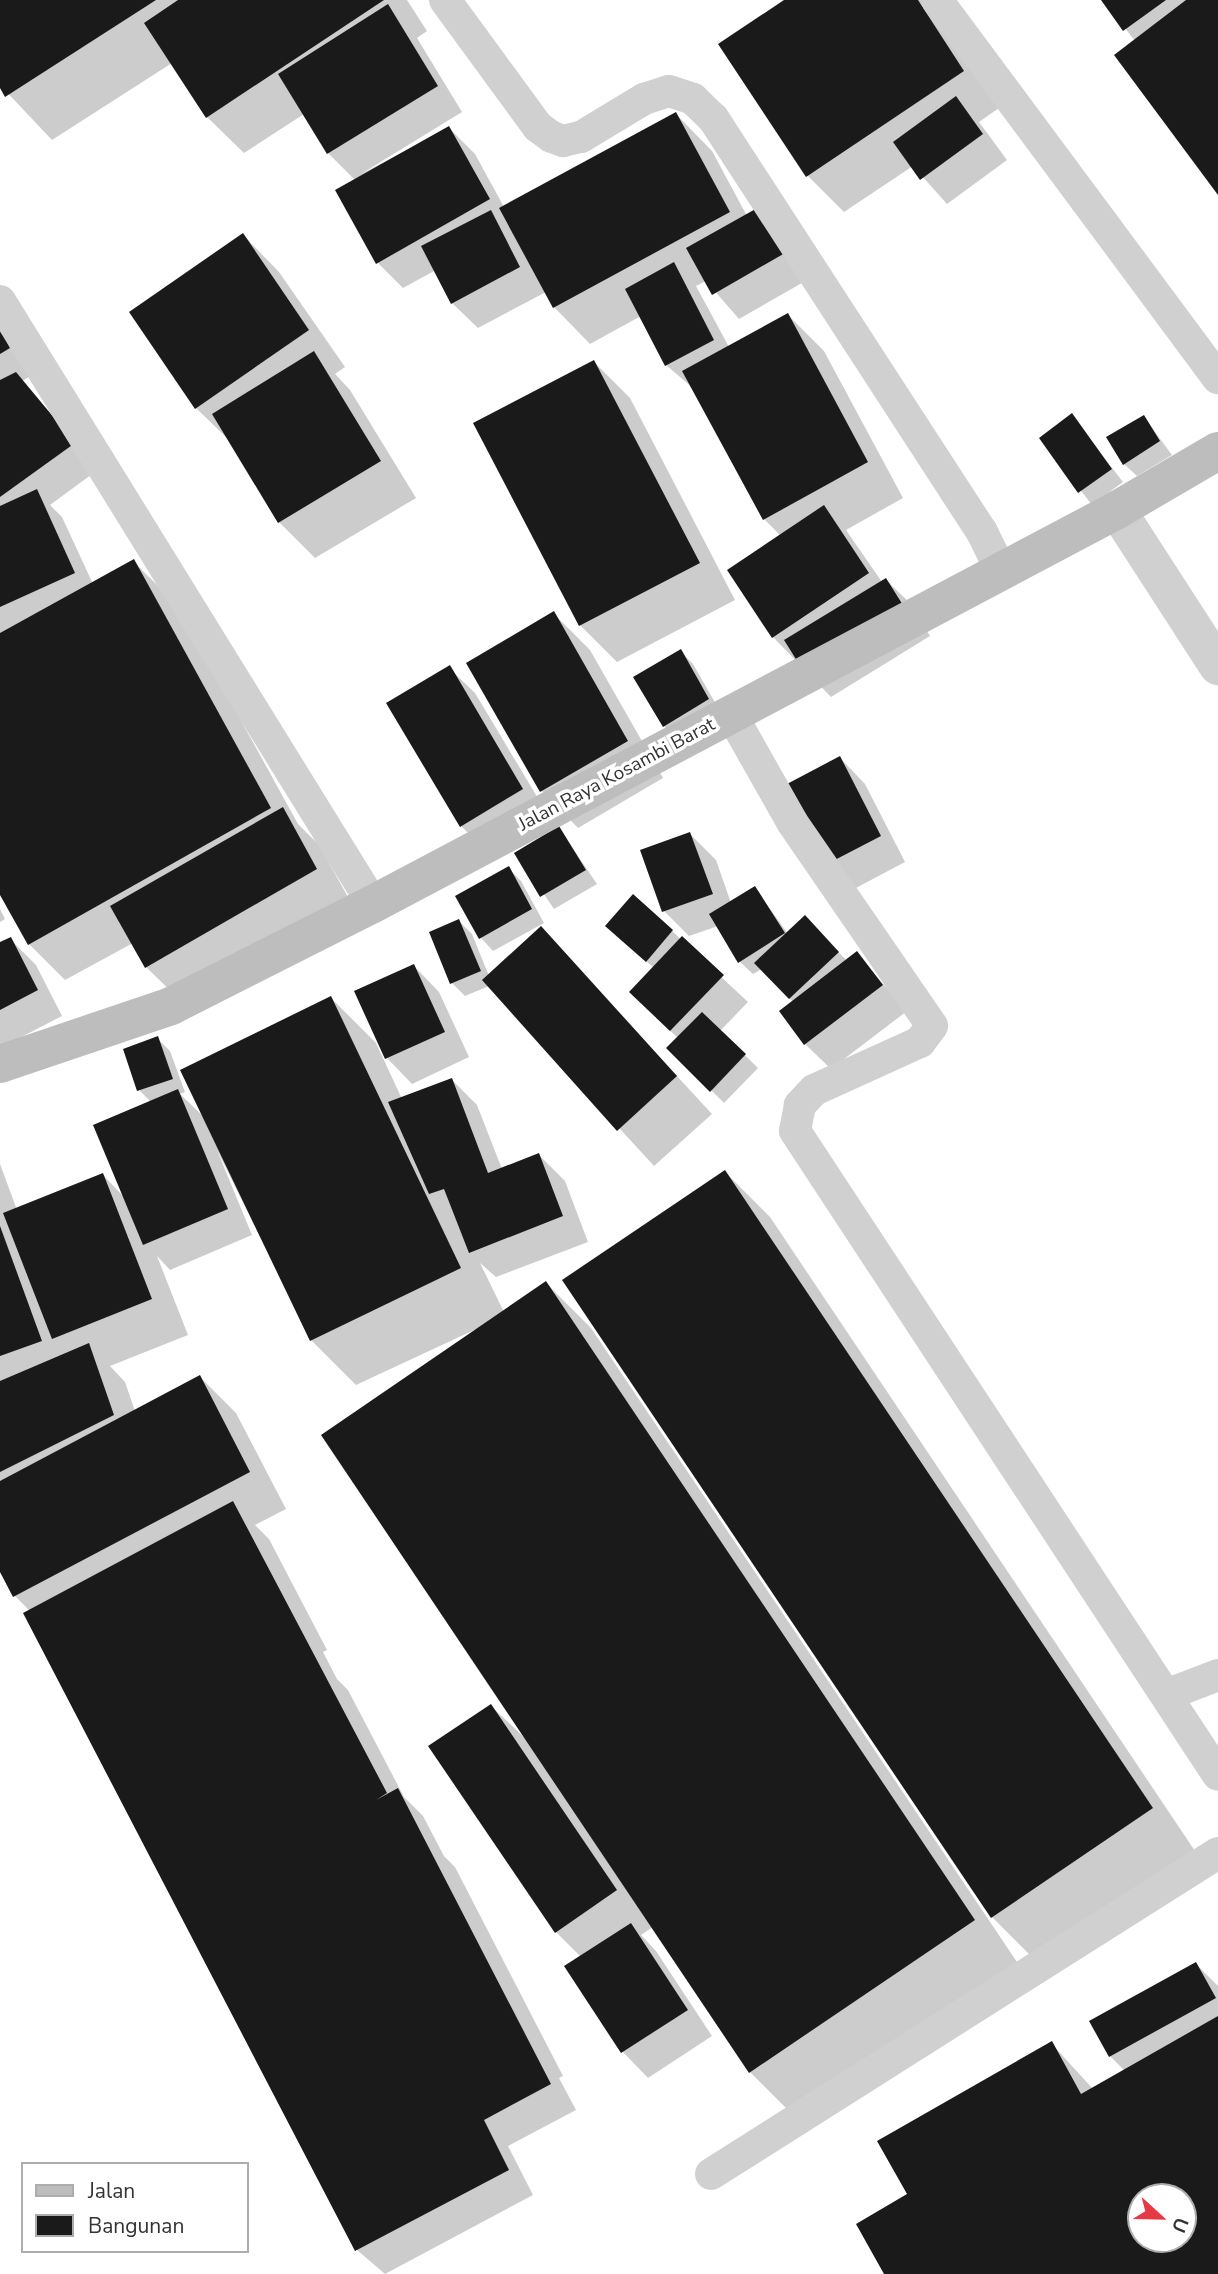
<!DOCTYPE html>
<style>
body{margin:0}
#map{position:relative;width:1218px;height:2274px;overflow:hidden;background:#fff;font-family:"Nunito Sans",sans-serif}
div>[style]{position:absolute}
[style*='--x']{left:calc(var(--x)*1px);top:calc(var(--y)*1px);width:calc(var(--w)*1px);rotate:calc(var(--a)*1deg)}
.shadow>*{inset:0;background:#0003}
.building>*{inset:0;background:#1a1a1a}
.lane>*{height:32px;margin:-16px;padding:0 16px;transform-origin:16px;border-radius:16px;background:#d0d0d0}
.street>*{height:38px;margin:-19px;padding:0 19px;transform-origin:19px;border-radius:19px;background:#d0d0d0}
.secondary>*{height:38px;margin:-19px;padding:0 19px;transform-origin:19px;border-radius:19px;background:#bdbdbd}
span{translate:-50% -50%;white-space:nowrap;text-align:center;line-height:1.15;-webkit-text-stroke:7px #fff;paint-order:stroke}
.street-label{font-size:19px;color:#333}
.legend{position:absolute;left:21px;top:2162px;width:228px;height:91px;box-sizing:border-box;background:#fff;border:2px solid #adadad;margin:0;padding:9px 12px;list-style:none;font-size:21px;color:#333}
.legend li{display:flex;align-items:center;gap:14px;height:35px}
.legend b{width:35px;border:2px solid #adadad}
.north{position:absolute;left:1127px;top:2183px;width:70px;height:70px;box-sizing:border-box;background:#fff;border:2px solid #adadad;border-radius:50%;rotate:112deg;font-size:19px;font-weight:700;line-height:28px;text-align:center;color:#333}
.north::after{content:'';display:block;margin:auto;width:24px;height:32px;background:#e63946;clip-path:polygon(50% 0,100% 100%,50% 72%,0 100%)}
</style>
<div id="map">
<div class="shadow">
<i style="clip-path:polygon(0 0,407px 0,427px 31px,417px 38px,462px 112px,361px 174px,449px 128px,475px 154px,504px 207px,676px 114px,712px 151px,747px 216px,809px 279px,739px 319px,706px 281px,696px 286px,729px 347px,788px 315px,824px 351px,903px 498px,846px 530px,882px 582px,886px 580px,912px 605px,930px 636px,831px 697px,773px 637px,781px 536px,764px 519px,694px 389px,666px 365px,641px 316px,590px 344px,554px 307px,546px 292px,478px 328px,452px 303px,436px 270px,403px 288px,377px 262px,356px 181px,328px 153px,304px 114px,244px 153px,207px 117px,172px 63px,52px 140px,0 85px)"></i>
<i style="clip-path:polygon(787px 0,929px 0,999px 108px,979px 122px,1007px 160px,947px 204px,913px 166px,844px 212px,808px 176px,720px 45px)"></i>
<i style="clip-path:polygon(1103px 0,1218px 0,1218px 192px,1135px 41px)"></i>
<i style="clip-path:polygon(243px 235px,279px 272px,345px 367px,335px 374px,350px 390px,416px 498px,315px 558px,279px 522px,232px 443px,196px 408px)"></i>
<i style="clip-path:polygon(0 323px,34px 374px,22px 381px,99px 469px,50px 505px,62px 517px,93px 584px,133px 561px,178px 606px,298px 824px,319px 845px,353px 906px,183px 1003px,146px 967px,133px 943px,65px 980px,29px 944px,0 891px)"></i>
<i style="clip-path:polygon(594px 362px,630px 398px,735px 600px,617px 662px,580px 625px)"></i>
<i style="clip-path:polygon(1072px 416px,1123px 482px,1092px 505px,1041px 439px)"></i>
<i style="clip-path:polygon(1144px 417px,1172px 455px,1137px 476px,1124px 464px)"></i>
<i style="clip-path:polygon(554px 614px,590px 650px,663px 778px,578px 828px,542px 791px,468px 664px)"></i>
<i style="clip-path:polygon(680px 651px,693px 664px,721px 713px,677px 739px,664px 726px)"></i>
<i style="clip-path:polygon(449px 668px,475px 693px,548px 815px,487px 852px,461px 826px)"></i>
<i style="clip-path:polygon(840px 758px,865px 784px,905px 862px,854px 889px,829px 863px)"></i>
<i style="clip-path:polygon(559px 828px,597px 884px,554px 909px,516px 853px)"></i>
<i style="clip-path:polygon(690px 834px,716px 860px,731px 903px,755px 888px,788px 934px,805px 918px,847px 961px,856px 953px,907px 1011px,831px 1069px,805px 1044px,793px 1002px,762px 969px,753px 974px,740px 962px,718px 926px,689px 936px,664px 911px)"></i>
<i style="clip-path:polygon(508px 868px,521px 881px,544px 923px,493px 951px,481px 938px)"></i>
<i style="clip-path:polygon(0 909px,5px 919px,0 922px)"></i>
<i style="clip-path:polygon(459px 921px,472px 934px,489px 976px,541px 929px,712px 1114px,654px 1166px,489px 986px,465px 996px,452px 983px)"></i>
<i style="clip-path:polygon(672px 931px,748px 1002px,720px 1031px,758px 1068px,724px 1103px,669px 1048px,678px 1038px,656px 1018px,654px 968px,620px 939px)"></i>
<i style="clip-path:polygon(10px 939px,36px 965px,62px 1016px,0 1048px,0 944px)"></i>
<i style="clip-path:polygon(414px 966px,439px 992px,469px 1057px,412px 1084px,387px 1058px,357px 992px)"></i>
<i style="clip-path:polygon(331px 998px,376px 1043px,402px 1099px,452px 1080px,477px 1105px,502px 1169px,539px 1155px,565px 1181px,588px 1242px,496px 1277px,480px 1263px,504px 1312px,546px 1283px,591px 1328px,1019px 1965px,795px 2117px,750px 2072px,653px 1927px,641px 1935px,656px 1951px,712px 2036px,648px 2078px,623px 2052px,567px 1967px,581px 1957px,556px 1932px,491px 1706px,528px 1741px,487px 1324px,356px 1385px,311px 1340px,217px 1150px,252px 1235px,170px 1270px,157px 1256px,188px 1335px,110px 1366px,125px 1382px,135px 1411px,200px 1377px,236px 1413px,286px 1509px,255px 1525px,269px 1539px,327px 1650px,323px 1652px,337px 1679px,348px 1690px,404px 1797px,423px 1816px,444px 1856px,455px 1867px,563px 2076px,559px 2078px,576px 2110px,508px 2146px,533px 2195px,385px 2274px,357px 2250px,30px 1611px,15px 1596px,0 1568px,0 1164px,17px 1210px,103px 1175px,125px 1198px,151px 1102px,139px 1090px,157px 1038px,170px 1051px,185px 1092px,180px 1094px,205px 1118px)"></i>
<i style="clip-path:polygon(725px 1172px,770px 1217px,1197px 1854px,1037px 1962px,992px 1917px)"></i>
<i style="clip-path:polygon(evenodd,1196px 1964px,1218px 1986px,1218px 2274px,886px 2274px,910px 2195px,1051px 2043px,1093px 2089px,1125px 2071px,1110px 2056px,1196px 1964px,1141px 2197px,1183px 2197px,1183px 2239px,1141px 2239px,1141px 2197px)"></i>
</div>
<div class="building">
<i style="clip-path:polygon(0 0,156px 0,5px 97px,0 88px)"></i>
<i style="clip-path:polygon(178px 0,384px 0,206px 118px,144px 23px)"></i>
<i style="clip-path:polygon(784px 0,918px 0,964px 71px,806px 177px,718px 44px)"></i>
<i style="clip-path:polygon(1101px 0,1166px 0,1123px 31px)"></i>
<i style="clip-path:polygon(1186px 0,1218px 0,1218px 195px,1114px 55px)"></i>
<i style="clip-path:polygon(388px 4px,438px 86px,327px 154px,278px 74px)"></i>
<i style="clip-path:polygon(956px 96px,983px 134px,920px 180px,893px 142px)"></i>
<i style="clip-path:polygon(676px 112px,730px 212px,553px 308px,499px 208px)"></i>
<i style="clip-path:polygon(449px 126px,490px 199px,376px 264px,335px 190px)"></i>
<i style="clip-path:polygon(759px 207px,785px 253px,712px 295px,686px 248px)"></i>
<i style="clip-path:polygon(491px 210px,520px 267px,451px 304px,421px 246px)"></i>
<i style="clip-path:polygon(243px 233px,309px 330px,195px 409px,129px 312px)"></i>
<i style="clip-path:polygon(674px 262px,714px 340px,665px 366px,625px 289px)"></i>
<i style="clip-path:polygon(788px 313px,868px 462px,763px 520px,682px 371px)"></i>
<i style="clip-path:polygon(0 328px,10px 348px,0 354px)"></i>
<i style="clip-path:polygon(314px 351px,381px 461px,278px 523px,212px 414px)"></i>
<i style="clip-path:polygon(594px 360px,700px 563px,579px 626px,473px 423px)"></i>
<i style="clip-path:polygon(16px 372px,75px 443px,0 497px,0 380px)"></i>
<i style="clip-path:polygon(1072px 413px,1112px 469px,1078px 493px,1039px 438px)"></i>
<i style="clip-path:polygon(1144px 415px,1160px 441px,1123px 465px,1106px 437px)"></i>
<i style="clip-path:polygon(37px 489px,75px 573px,0 607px,0 506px)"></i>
<i style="clip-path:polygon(824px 505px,869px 573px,772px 638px,727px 570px)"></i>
<i style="clip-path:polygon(134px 559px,271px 808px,28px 945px,0 895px,0 633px)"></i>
<i style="clip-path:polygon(886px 578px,906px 610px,804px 672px,784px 640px)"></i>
<i style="clip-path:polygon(554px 611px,628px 741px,540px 792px,466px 663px)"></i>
<i style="clip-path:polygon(681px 649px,709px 699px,663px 727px,633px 677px)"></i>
<i style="clip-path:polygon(450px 665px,523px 789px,460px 827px,386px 703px)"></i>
<i style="clip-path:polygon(840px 756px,881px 836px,827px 864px,787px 784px)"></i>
<i style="clip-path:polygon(283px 807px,317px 869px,145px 968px,110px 906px)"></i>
<i style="clip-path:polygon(559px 826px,586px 870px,540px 897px,514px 853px)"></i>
<i style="clip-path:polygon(690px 832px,713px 894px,662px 912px,640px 850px)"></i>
<i style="clip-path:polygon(509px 866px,532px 909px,479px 939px,455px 896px)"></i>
<i style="clip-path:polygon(755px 886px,785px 933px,738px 963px,709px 914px)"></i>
<i style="clip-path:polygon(633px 894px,673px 930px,646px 962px,605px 926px)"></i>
<i style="clip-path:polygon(805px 915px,839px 952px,789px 999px,754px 963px)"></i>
<i style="clip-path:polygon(459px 919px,481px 971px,450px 984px,429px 932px)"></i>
<i style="clip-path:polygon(541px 926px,677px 1076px,617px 1131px,482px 980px)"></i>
<i style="clip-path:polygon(682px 936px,724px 975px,670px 1031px,629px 992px)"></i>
<i style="clip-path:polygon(11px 937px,38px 990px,0 1010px,0 942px)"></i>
<i style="clip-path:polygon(857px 951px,883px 985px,804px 1045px,779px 1011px)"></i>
<i style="clip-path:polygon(414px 964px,445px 1032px,385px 1059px,354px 991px)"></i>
<i style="clip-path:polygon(331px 996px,461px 1268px,310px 1341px,180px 1070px)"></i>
<i style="clip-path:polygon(702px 1012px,746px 1054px,710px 1092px,666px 1048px)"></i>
<i style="clip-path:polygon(158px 1036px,173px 1079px,137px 1091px,123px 1049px)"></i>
<i style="clip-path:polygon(452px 1078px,488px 1173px,539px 1153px,563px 1216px,469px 1253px,444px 1189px,429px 1194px,388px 1102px)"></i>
<i style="clip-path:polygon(178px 1089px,228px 1209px,143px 1245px,93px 1125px)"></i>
<i style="clip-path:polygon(725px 1170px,1153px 1808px,991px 1918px,562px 1280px)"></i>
<i style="clip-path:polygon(103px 1173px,152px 1299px,52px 1339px,3px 1213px)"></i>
<i style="clip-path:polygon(0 1226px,42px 1341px,0 1356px)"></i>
<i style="clip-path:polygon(546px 1281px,975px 1920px,749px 2073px,321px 1435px)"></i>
<i style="clip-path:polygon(89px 1343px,114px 1415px,0 1472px,0 1381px)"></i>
<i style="clip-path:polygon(200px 1375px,250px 1472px,13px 1597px,0 1572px,0 1481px)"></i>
<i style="clip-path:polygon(233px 1501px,387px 1793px,376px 1800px,398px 1788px,551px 2084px,484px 2120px,509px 2170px,355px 2251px,23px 1613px)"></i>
<i style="clip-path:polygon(491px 1704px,617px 1890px,555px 1933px,428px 1746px)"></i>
<i style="clip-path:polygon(631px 1923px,688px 2010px,621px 2053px,564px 1966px)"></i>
<i style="clip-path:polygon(1196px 1962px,1216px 1998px,1109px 2057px,1089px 2021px)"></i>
<i style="clip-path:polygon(evenodd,1218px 2016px,1218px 2274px,884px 2274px,856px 2224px,907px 2194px,877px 2141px,1052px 2041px,1081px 2094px,1218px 2016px,1141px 2197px,1183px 2197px,1183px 2239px,1141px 2239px,1141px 2197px)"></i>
</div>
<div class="lane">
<i style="--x:445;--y:0;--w:157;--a:53.8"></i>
<i style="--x:538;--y:127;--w:17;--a:36"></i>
<i style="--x:552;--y:137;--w:12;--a:20"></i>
<i style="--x:563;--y:141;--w:18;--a:-13"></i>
<i style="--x:581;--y:137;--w:74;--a:-31.1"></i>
<i style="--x:644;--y:99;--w:26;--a:-18"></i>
<i style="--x:669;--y:91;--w:25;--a:18"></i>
<i style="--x:693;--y:99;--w:28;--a:44"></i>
<i style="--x:713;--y:118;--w:494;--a:57"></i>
<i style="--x:982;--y:532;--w:43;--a:64"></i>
<i style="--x:937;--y:0;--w:471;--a:53.4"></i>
<i style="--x:0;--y:301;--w:709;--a:58.26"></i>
<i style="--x:731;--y:714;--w:124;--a:60.5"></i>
<i style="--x:792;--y:822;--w:247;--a:55.5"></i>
<i style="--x:932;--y:1026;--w:20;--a:127"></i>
<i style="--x:920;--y:1042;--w:116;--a:155.6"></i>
<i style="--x:814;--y:1090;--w:21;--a:133"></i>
<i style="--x:800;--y:1105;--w:26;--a:101"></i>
<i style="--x:795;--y:1131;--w:770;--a:56.7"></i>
<i style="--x:1166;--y:1695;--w:56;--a:-21"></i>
<i style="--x:711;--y:2174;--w:600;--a:-32.34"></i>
</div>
<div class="street">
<i style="--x:1117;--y:510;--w:186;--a:57.1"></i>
</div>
<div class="secondary">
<i style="--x:0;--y:1064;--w:181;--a:-18.7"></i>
<i style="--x:171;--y:1006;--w:226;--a:-26.8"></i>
<i style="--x:373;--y:904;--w:842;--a:-27.9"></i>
<i style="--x:1117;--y:510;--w:117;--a:-30.3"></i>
</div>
<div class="street-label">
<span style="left:617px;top:775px;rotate:-28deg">Jalan Raya Kosambi Barat</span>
</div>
<ul class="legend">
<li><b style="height:9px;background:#bdbdbd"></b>Jalan</li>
<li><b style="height:19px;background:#1a1a1a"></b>Bangunan</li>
</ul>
<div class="north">U</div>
</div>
